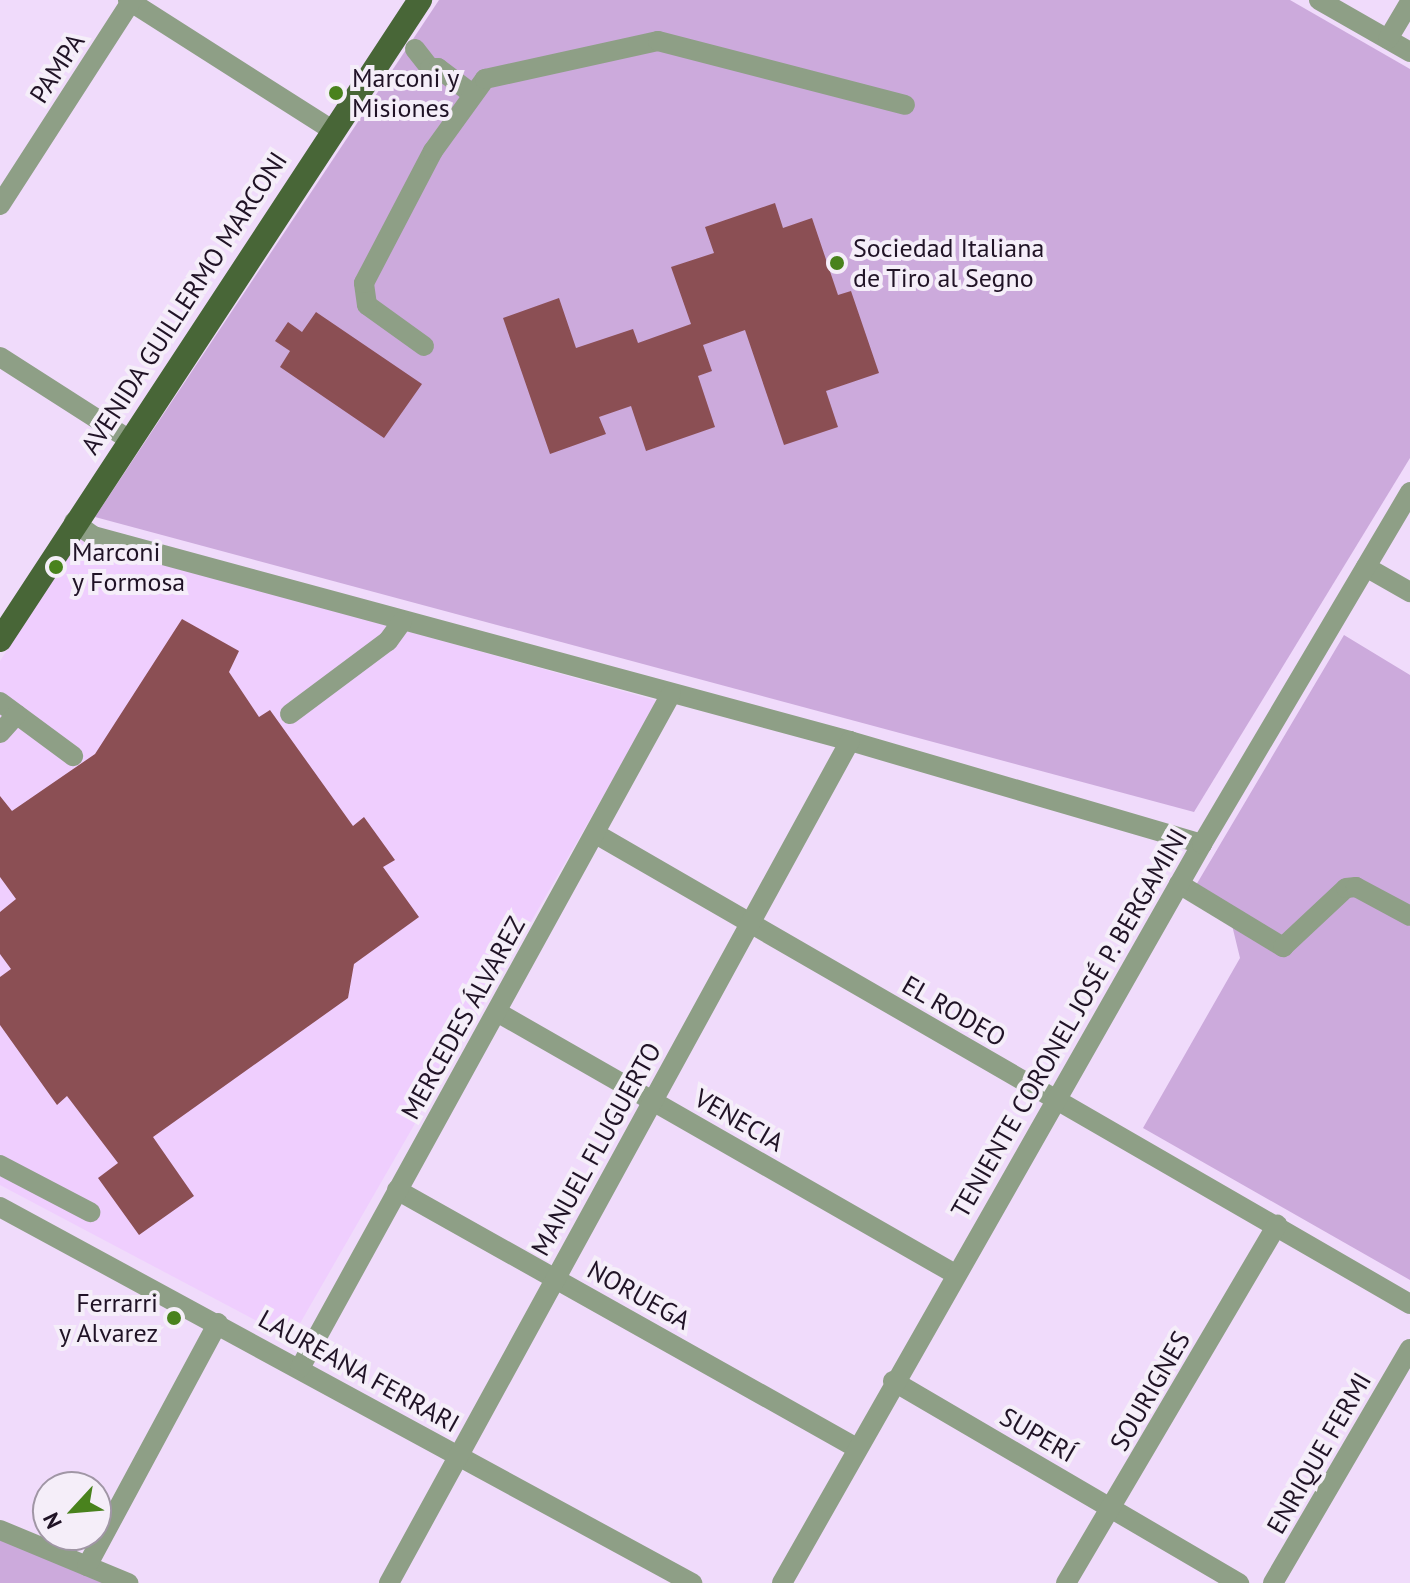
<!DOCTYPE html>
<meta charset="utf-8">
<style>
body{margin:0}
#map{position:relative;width:1410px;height:1583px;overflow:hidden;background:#f0dbfb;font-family:"PT Sans",sans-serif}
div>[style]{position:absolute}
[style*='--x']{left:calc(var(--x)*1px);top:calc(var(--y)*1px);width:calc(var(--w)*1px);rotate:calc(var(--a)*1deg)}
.built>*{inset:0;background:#efcefe}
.green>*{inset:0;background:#ccaadc}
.building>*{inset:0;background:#8b4f54}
.minor>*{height:20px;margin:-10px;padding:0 10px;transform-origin:10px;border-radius:10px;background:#8e9f86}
.major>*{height:24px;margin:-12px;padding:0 12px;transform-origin:12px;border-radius:12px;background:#486637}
.dots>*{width:22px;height:22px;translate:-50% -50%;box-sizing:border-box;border:4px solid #f5eef9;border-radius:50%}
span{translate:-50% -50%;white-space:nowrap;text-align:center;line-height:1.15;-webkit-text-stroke:8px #f5eef9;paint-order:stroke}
.street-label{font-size:26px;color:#201326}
.poi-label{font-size:26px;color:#201326}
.left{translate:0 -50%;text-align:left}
.right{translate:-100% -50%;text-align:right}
.north{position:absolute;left:32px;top:1471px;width:80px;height:80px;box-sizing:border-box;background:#f5eef9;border:2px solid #a096a5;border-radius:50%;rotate:244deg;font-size:22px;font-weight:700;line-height:32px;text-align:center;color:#201326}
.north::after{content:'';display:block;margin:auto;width:28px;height:36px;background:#49821d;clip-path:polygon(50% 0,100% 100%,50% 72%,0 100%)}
</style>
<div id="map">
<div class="built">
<i style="clip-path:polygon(77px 539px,658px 701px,291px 1339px,0 1185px,0 661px)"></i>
</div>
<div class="green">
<i style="clip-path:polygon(439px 0,1290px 0,1410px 69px,1410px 458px,1194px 812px,95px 517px)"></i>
<i style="clip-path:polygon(1344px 635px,1410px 675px,1410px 1280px,1143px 1128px,1240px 958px,1231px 921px,1189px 897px)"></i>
<i style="clip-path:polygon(0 1530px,128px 1583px,0 1583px)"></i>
</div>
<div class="building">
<i style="clip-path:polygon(775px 203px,783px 228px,812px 218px,838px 295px,851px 291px,879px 373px,826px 391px,838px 427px,784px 445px,745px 330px,703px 345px,712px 371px,698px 376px,715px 427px,646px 451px,631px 406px,599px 417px,606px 434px,550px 454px,503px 318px,559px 298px,576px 348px,633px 329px,638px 343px,691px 324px,671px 267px,714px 253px,705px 227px)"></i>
<i style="clip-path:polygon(316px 312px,422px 384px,384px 438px,280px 367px,290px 351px,275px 341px,288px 322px,302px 332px)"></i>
<i style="clip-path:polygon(182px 619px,239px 651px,229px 672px,259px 717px,270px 710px,353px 826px,364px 817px,395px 860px,383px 867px,419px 917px,354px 964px,348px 998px,153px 1137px,194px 1196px,139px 1235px,98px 1178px,118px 1163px,67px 1096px,57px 1105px,0 1025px,0 977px,11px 969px,0 954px,0 912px,16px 899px,0 877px,0 796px,12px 811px,95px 754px)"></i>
</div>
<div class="minor">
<i style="--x:128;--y:0;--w:242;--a:32.5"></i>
<i style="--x:1319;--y:0;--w:105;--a:29.7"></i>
<i style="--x:1388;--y:39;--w:43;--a:-59.3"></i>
<i style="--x:415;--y:49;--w:24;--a:52"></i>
<i style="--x:430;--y:68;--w:8;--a:0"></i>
<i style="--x:438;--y:68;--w:41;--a:37.1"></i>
<i style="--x:0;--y:205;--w:244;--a:-57.2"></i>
<i style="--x:424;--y:346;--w:70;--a:-144.3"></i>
<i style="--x:367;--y:305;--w:22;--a:-98"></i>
<i style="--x:364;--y:283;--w:149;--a:-62.4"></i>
<i style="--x:433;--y:151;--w:89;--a:-54.2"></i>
<i style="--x:485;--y:79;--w:177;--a:-12.4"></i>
<i style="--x:658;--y:41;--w:255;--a:14.5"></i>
<i style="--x:0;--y:357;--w:152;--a:32.6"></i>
<i style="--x:74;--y:522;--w:24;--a:36"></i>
<i style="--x:93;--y:536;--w:784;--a:15.15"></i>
<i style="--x:850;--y:741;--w:367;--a:16.3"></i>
<i style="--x:1366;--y:567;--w:51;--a:29.6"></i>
<i style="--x:0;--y:702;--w:91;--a:36.5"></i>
<i style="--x:290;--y:714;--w:122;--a:-36.7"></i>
<i style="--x:388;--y:641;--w:24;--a:-54"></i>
<i style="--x:0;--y:733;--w:25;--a:-48"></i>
<i style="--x:596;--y:834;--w:940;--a:30"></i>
<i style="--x:1179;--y:884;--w:122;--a:31.2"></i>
<i style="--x:1283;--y:947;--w:86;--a:-43.1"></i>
<i style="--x:1346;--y:888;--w:10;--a:-6"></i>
<i style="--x:1356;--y:887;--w:61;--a:28.2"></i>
<i style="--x:497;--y:1012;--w:528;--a:29.77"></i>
<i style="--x:0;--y:1165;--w:102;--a:27.6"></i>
<i style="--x:397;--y:1190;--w:525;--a:29.3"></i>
<i style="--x:0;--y:1207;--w:788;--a:28.52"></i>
<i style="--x:300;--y:1368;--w:769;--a:-61.17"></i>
<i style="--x:893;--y:1381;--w:401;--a:30.3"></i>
<i style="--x:0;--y:1530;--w:139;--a:22.5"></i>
<i style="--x:87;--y:1566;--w:276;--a:-61.7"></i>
<i style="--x:389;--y:1583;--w:960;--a:-61.3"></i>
<i style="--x:782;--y:1583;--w:850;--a:-60.39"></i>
<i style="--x:1202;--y:844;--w:409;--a:-59.4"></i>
<i style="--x:1066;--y:1583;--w:416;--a:-59.5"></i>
<i style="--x:1273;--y:1583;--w:271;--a:-59.7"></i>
</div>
<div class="major">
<i style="--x:0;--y:640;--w:766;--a:-56.73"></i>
</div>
<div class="dots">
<i style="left:336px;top:93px;background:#49821d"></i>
<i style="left:837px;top:263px;background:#49821d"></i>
<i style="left:56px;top:567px;background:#49821d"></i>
<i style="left:174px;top:1318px;background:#49821d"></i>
</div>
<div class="street-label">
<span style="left:57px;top:68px;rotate:-57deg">PAMPA</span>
<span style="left:184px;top:303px;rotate:-57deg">AVENIDA GUILLERMO MARCONI</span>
<span style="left:954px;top:1011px;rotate:30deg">EL RODEO</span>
<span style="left:463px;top:1018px;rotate:-61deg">MERCEDES ÁLVAREZ</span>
<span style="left:1069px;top:1023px;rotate:-60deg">TENIENTE CORONEL JOSÉ P. BERGAMINI</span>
<span style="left:739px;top:1120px;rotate:30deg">VENECIA</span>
<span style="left:596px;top:1149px;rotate:-61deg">MANUEL FLUGUERTO</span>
<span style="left:639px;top:1295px;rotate:29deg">NORUEGA</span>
<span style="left:359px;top:1371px;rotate:29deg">LAUREANA FERRARI</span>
<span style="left:1150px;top:1391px;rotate:-60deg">SOURIGNES</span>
<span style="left:1038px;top:1435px;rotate:30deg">SUPERÍ</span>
<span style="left:1319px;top:1453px;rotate:-60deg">ENRIQUE FERMI</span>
</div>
<div class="poi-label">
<span class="left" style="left:352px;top:93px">Marconi y<br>Misiones</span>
<span class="left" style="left:853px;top:263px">Sociedad Italiana<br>de Tiro al Segno</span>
<span class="left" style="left:72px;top:567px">Marconi<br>y Formosa</span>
<span class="right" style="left:158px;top:1318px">Ferrarri<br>y Alvarez</span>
</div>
<div class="north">N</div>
</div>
